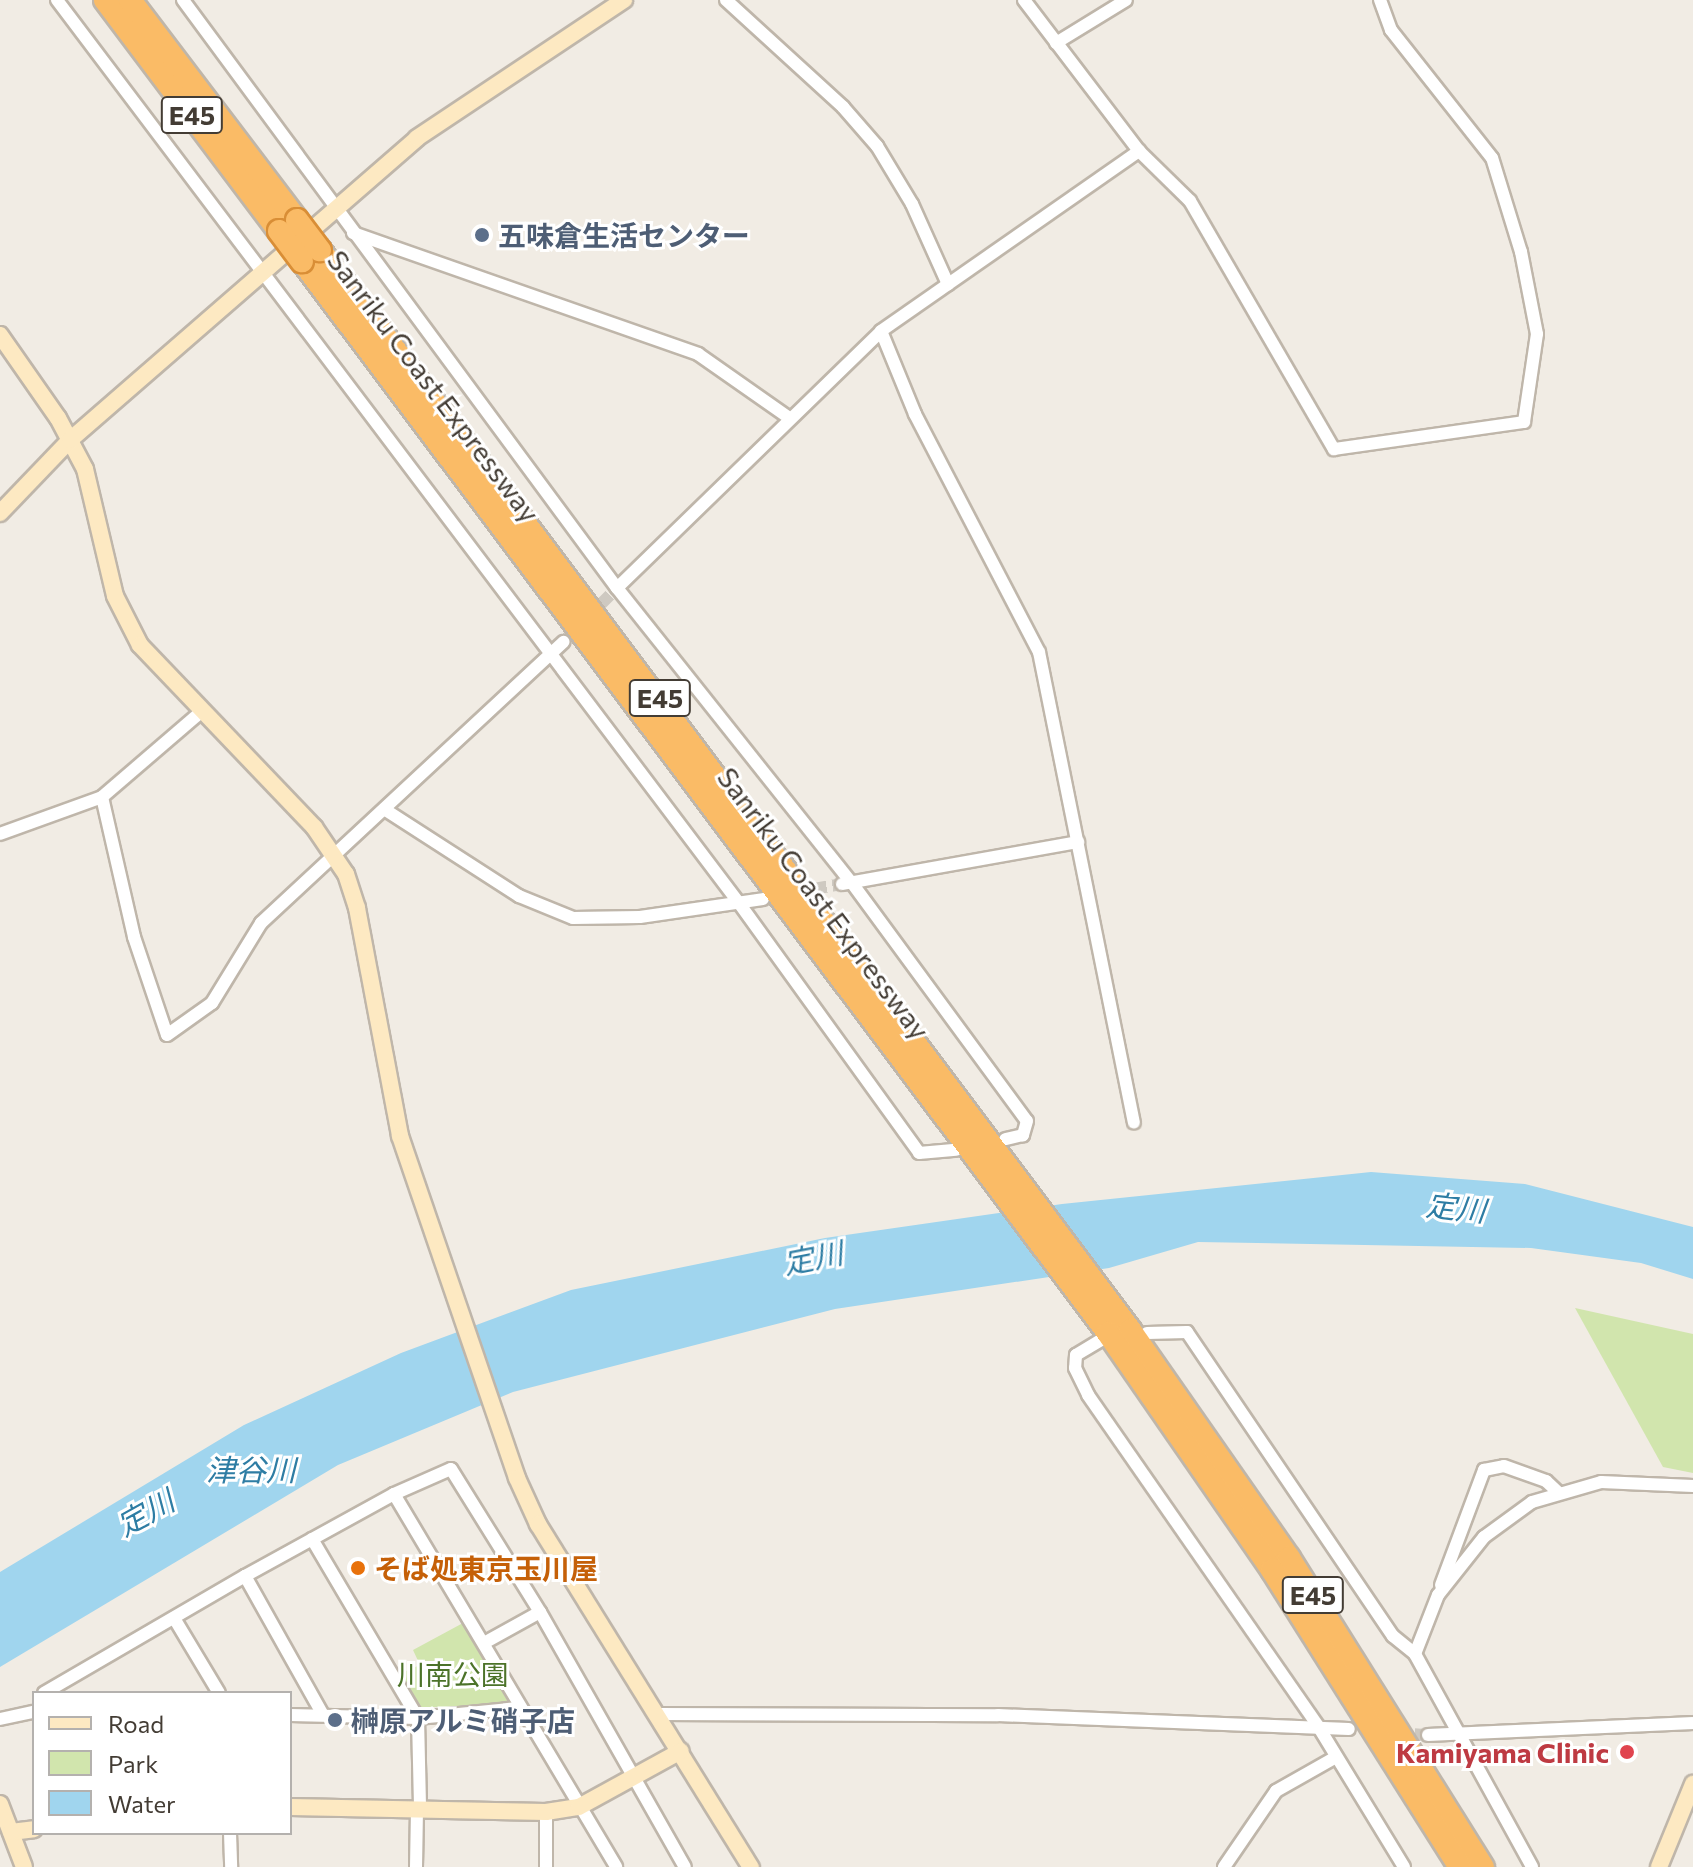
<!DOCTYPE html>
<meta charset="utf-8">
<style>
body{margin:0}
#map{position:relative;width:1693px;height:1867px;overflow:hidden;background:#f1ece4;font-family:Commissioner,"Noto Sans JP",sans-serif}
div>[style]{position:absolute}
[style*='--x']{left:calc(var(--x)*1px);top:calc(var(--y)*1px);width:calc(var(--w)*1px);rotate:calc(var(--a)*1deg)}
.green>*{inset:0;background:#d1e5ad}
.water>*{inset:0;background:#a0d5ee}
.street-tunnel>*{height:12px;margin-top:-6px;transform-origin:0;background:repeating-linear-gradient(90deg,#cec9c1 0 12px,transparent 0 18px)}
.roads{filter:drop-shadow(2px 0 #bfb6aa) drop-shadow(-2px 0 #bfb6aa) drop-shadow(0 2px #bfb6aa) drop-shadow(0 -2px #bfb6aa)}
.street>*{height:12px;margin:-6px;padding:0 6px;transform-origin:6px;border-radius:6px;background:#fff}
.secondary>*{height:16px;margin:-8px;padding:0 8px;transform-origin:8px;border-radius:8px;background:#fde9c2}
.highway>*{height:22px;margin:-11px;padding:0 11px;transform-origin:11px;border-radius:11px;background:#fabb66}
.bridges{filter:drop-shadow(2px 0 #d98e36) drop-shadow(-2px 0 #d98e36) drop-shadow(0 2px #d98e36) drop-shadow(0 -2px #d98e36)}
.highway-bridge>*{height:22px;margin:-11px;padding:0 11px;transform-origin:11px;border-radius:11px;background:#fabb66}
.dots>*{width:22px;height:22px;translate:-50% -50%;box-sizing:border-box;border:4px solid #fff;border-radius:50%}
span{translate:-50% -50%;white-space:nowrap;text-align:center;line-height:1.15;-webkit-text-stroke:6px #fff;paint-order:stroke}
.shield-label span{padding:2px 6px;background:#fff;border:2px solid;border-radius:6px;-webkit-text-stroke-width:0}
.shield-label{font-size:26px;color:#433c34;font-weight:700}
.service-label{font-size:28px;color:#4e5e75;font-weight:700}
.left{translate:0 -50%;text-align:left}
.street-label{font-size:28px;color:#433c34}
.food-label{font-size:28px;color:#c56008;font-weight:700}
.park-label{font-size:28px;color:#4c7329}
.health-label{font-size:28px;color:#be3a42;font-weight:700}
.right{translate:-100% -50%;text-align:right}
.water-label{font-size:30px;color:#2e7da4;font-style:italic}
.legend{position:absolute;left:32px;top:1691px;width:260px;height:144px;box-sizing:border-box;background:#fff;border:2px solid #b4b1ae;margin:0;padding:10px 14px;list-style:none;font-size:24px;color:#433c34}
.legend li{display:flex;align-items:center;gap:16px;height:40px}
.legend b{width:40px;border:2px solid #b4b1ae}
</style>
<div id="map">
<div class="green">
<i style="clip-path:polygon(1575px 1308px,1693px 1334px,1693px 1473px,1663px 1467px)"></i>
<i style="clip-path:polygon(463px 1623px,511px 1707px,418px 1707px,399px 1674px,420px 1665px,413px 1650px)"></i>
</div>
<div class="water">
<i style="clip-path:polygon(1371px 1172px,1525px 1184px,1693px 1227px,1693px 1279px,1641px 1263px,1531px 1248px,1198px 1242px,1109px 1268px,835px 1309px,513px 1392px,338px 1465px,0 1667px,0 1572px,244px 1425px,401px 1353px,571px 1290px,825px 1238px,1062px 1204px)"></i>
</div>
<div class="street-tunnel">
<i style="--x:563;--y:642;--w:76;--a:-45"></i>
<i style="--x:797;--y:892;--w:46;--a:-10.1"></i>
<i style="--x:1397;--y:1733;--w:31;--a:4"></i>
</div>
<div class="roads">
<div class="street">
<i style="--x:57;--y:0;--w:1132;--a:52.94"></i>
<i style="--x:739;--y:903;--w:308;--a:54.2"></i>
<i style="--x:919;--y:1153;--w:37;--a:-5"></i>
<i style="--x:183;--y:0;--w:731;--a:53.57"></i>
<i style="--x:617;--y:588;--w:377;--a:51.5"></i>
<i style="--x:852;--y:883;--w:295;--a:53.7"></i>
<i style="--x:1027;--y:1121;--w:15;--a:106"></i>
<i style="--x:1023;--y:1135;--w:18;--a:167"></i>
<i style="--x:726;--y:0;--w:159;--a:42.4"></i>
<i style="--x:843;--y:107;--w:52;--a:48.9"></i>
<i style="--x:877;--y:146;--w:68;--a:58.9"></i>
<i style="--x:912;--y:204;--w:88;--a:65.8"></i>
<i style="--x:1024;--y:0;--w:190;--a:52.7"></i>
<i style="--x:1139;--y:151;--w:71;--a:44.4"></i>
<i style="--x:1190;--y:201;--w:287;--a:59.9"></i>
<i style="--x:1334;--y:449;--w:192;--a:-8.1"></i>
<i style="--x:1524;--y:422;--w:89;--a:-81.6"></i>
<i style="--x:1537;--y:334;--w:84;--a:-101"></i>
<i style="--x:1521;--y:252;--w:98;--a:-107.1"></i>
<i style="--x:1492;--y:158;--w:163;--a:-128.3"></i>
<i style="--x:1391;--y:30;--w:32;--a:-110"></i>
<i style="--x:1056;--y:43;--w:82;--a:-31.6"></i>
<i style="--x:353;--y:233;--w:366;--a:19.3"></i>
<i style="--x:698;--y:354;--w:110;--a:35"></i>
<i style="--x:881;--y:331;--w:90;--a:67.7"></i>
<i style="--x:915;--y:414;--w:268;--a:62.5"></i>
<i style="--x:1039;--y:652;--w:480;--a:78.6"></i>
<i style="--x:617;--y:588;--w:368;--a:-44.2"></i>
<i style="--x:881;--y:331;--w:315;--a:-34.9"></i>
<i style="--x:102;--y:797;--w:144;--a:77.1"></i>
<i style="--x:134;--y:937;--w:103;--a:71.4"></i>
<i style="--x:167;--y:1035;--w:55;--a:-35.4"></i>
<i style="--x:212;--y:1003;--w:94;--a:-58.5"></i>
<i style="--x:261;--y:923;--w:413;--a:-42.9"></i>
<i style="--x:384;--y:809;--w:161;--a:32.8"></i>
<i style="--x:519;--y:896;--w:58;--a:22.2"></i>
<i style="--x:573;--y:918;--w:67;--a:-0.9"></i>
<i style="--x:640;--y:917;--w:124;--a:-8.3"></i>
<i style="--x:0;--y:834;--w:109;--a:-19.9"></i>
<i style="--x:102;--y:797;--w:133;--a:-40.7"></i>
<i style="--x:842;--y:884;--w:240;--a:-10.1"></i>
<i style="--x:1147;--y:1333;--w:40;--a:-1.4"></i>
<i style="--x:1187;--y:1332;--w:367;--a:55.9"></i>
<i style="--x:1393;--y:1636;--w:28;--a:39"></i>
<i style="--x:1415;--y:1654;--w:243;--a:61.2"></i>
<i style="--x:1101;--y:1340;--w:29;--a:149"></i>
<i style="--x:1076;--y:1355;--w:13;--a:94"></i>
<i style="--x:1075;--y:1368;--w:30;--a:64"></i>
<i style="--x:1088;--y:1395;--w:403;--a:55.2"></i>
<i style="--x:1318;--y:1726;--w:165;--a:58.6"></i>
<i style="--x:394;--y:1494;--w:434;--a:59.2"></i>
<i style="--x:312;--y:1539;--w:208;--a:59.4"></i>
<i style="--x:418;--y:1718;--w:91;--a:88.7"></i>
<i style="--x:245;--y:1576;--w:159;--a:60.7"></i>
<i style="--x:1441;--y:1585;--w:123;--a:-69.5"></i>
<i style="--x:1484;--y:1470;--w:20;--a:-11"></i>
<i style="--x:1504;--y:1466;--w:45;--a:19.7"></i>
<i style="--x:1546;--y:1481;--w:16;--a:43"></i>
<i style="--x:174;--y:1618;--w:87;--a:59"></i>
<i style="--x:484;--y:1643;--w:64;--a:-29"></i>
<i style="--x:1415;--y:1654;--w:63;--a:-68.7"></i>
<i style="--x:1438;--y:1595;--w:74;--a:-51.6"></i>
<i style="--x:1484;--y:1537;--w:59;--a:-36.1"></i>
<i style="--x:1532;--y:1502;--w:72;--a:-16.2"></i>
<i style="--x:1601;--y:1482;--w:92;--a:2.5"></i>
<i style="--x:44;--y:1693;--w:233;--a:-30.2"></i>
<i style="--x:245;--y:1576;--w:170;--a:-28.8"></i>
<i style="--x:394;--y:1494;--w:62;--a:-23.7"></i>
<i style="--x:451;--y:1469;--w:168;--a:58.1"></i>
<i style="--x:540;--y:1612;--w:293;--a:60.4"></i>
<i style="--x:658;--y:1714;--w:340;--a:0.2"></i>
<i style="--x:998;--y:1715;--w:351;--a:2.3"></i>
<i style="--x:290;--y:1715;--w:128;--a:1.3"></i>
<i style="--x:418;--y:1718;--w:100;--a:-5.7"></i>
<i style="--x:0;--y:1719;--w:35;--a:-12"></i>
<i style="--x:1428;--y:1735;--w:265;--a:-2.6"></i>
<i style="--x:546;--y:1812;--w:55;--a:90"></i>
<i style="--x:230;--y:1833;--w:34;--a:88"></i>
<i style="--x:416;--y:1867;--w:58;--a:-89"></i>
<i style="--x:1224;--y:1867;--w:92;--a:-55.6"></i>
<i style="--x:1276;--y:1791;--w:69;--a:-29.5"></i>
</div>
<div class="secondary">
<i style="--x:0;--y:335;--w:101;--a:55.1"></i>
<i style="--x:58;--y:418;--w:58;--a:62.1"></i>
<i style="--x:85;--y:469;--w:130;--a:76.7"></i>
<i style="--x:115;--y:596;--w:55;--a:63"></i>
<i style="--x:140;--y:645;--w:252;--a:46.3"></i>
<i style="--x:314;--y:827;--w:57;--a:55.8"></i>
<i style="--x:346;--y:874;--w:36;--a:72"></i>
<i style="--x:357;--y:908;--w:232;--a:79.3"></i>
<i style="--x:400;--y:1136;--w:361;--a:71.1"></i>
<i style="--x:517;--y:1478;--w:51;--a:65.5"></i>
<i style="--x:538;--y:1524;--w:404;--a:58.2"></i>
<i style="--x:0;--y:513;--w:101;--a:-46.2"></i>
<i style="--x:70;--y:440;--w:460;--a:-41"></i>
<i style="--x:417;--y:138;--w:249;--a:-33.7"></i>
<i style="--x:0;--y:1804;--w:67;--a:69.1"></i>
<i style="--x:290;--y:1807;--w:256;--a:1.1"></i>
<i style="--x:546;--y:1812;--w:33;--a:-9"></i>
<i style="--x:579;--y:1807;--w:116;--a:-28.8"></i>
<i style="--x:11;--y:1832;--w:23;--a:-7"></i>
<i style="--x:1659;--y:1867;--w:90;--a:-67.7"></i>
</div>
<div class="highway">
<i style="--x:105;--y:0;--w:289;--a:53"></i>
<i style="--x:130;--y:0;--w:276;--a:52.8"></i>
<i style="--x:320;--y:250;--w:1350;--a:53.13"></i>
<i style="--x:1130;--y:1330;--w:278;--a:55.1"></i>
<i style="--x:1289;--y:1558;--w:365;--a:57.9"></i>
<i style="--x:302;--y:261;--w:1341;--a:53.06"></i>
<i style="--x:1108;--y:1333;--w:288;--a:55.3"></i>
<i style="--x:1272;--y:1570;--w:352;--a:57.7"></i>
</div>
</div>
<div class="bridges">
<div class="highway-bridge">
<i style="--x:297;--y:220;--w:38;--a:53"></i>
<i style="--x:279;--y:231;--w:38;--a:53"></i>
</div>
</div>
<div class="dots">
<i style="left:482px;top:235px;background:#5c6f8a"></i>
<i style="left:358px;top:1568px;background:#e8710a"></i>
<i style="left:335px;top:1720px;background:#5c6f8a"></i>
<i style="left:1627px;top:1752px;background:#e0444e"></i>
</div>
<div class="shield-label">
<span style="left:192px;top:115px">E45</span>
<span style="left:660px;top:698px">E45</span>
<span style="left:1313px;top:1595px">E45</span>
</div>
<div class="service-label">
<span class="left" style="left:498px;top:235px">五味倉生活センター</span>
<span class="left" style="left:351px;top:1720px">榊原アルミ硝子店</span>
</div>
<div class="street-label">
<span style="left:434px;top:386px;rotate:53deg">Sanriku Coast Expressway</span>
<span style="left:824px;top:903px;rotate:53deg">Sanriku Coast Expressway</span>
</div>
<div class="food-label">
<span class="left" style="left:374px;top:1568px">そば処東京玉川屋</span>
</div>
<div class="park-label">
<span style="left:453px;top:1674px">川南公園</span>
</div>
<div class="health-label">
<span class="right" style="left:1609px;top:1752px">Kamiyama Clinic</span>
</div>
<div class="water-label">
<span style="left:1456px;top:1207px;rotate:6deg">定川</span>
<span style="left:813px;top:1257px;rotate:-11deg">定川</span>
<span style="left:251px;top:1469px">津谷川</span>
<span style="left:145px;top:1512px;rotate:-29deg">定川</span>
</div>
<ul class="legend">
<li><b style="height:10px;background:#fde9c2"></b>Road</li>
<li><b style="height:22px;background:#d1e5ad"></b>Park</li>
<li><b style="height:22px;background:#a0d5ee"></b>Water</li>
</ul>
</div>
